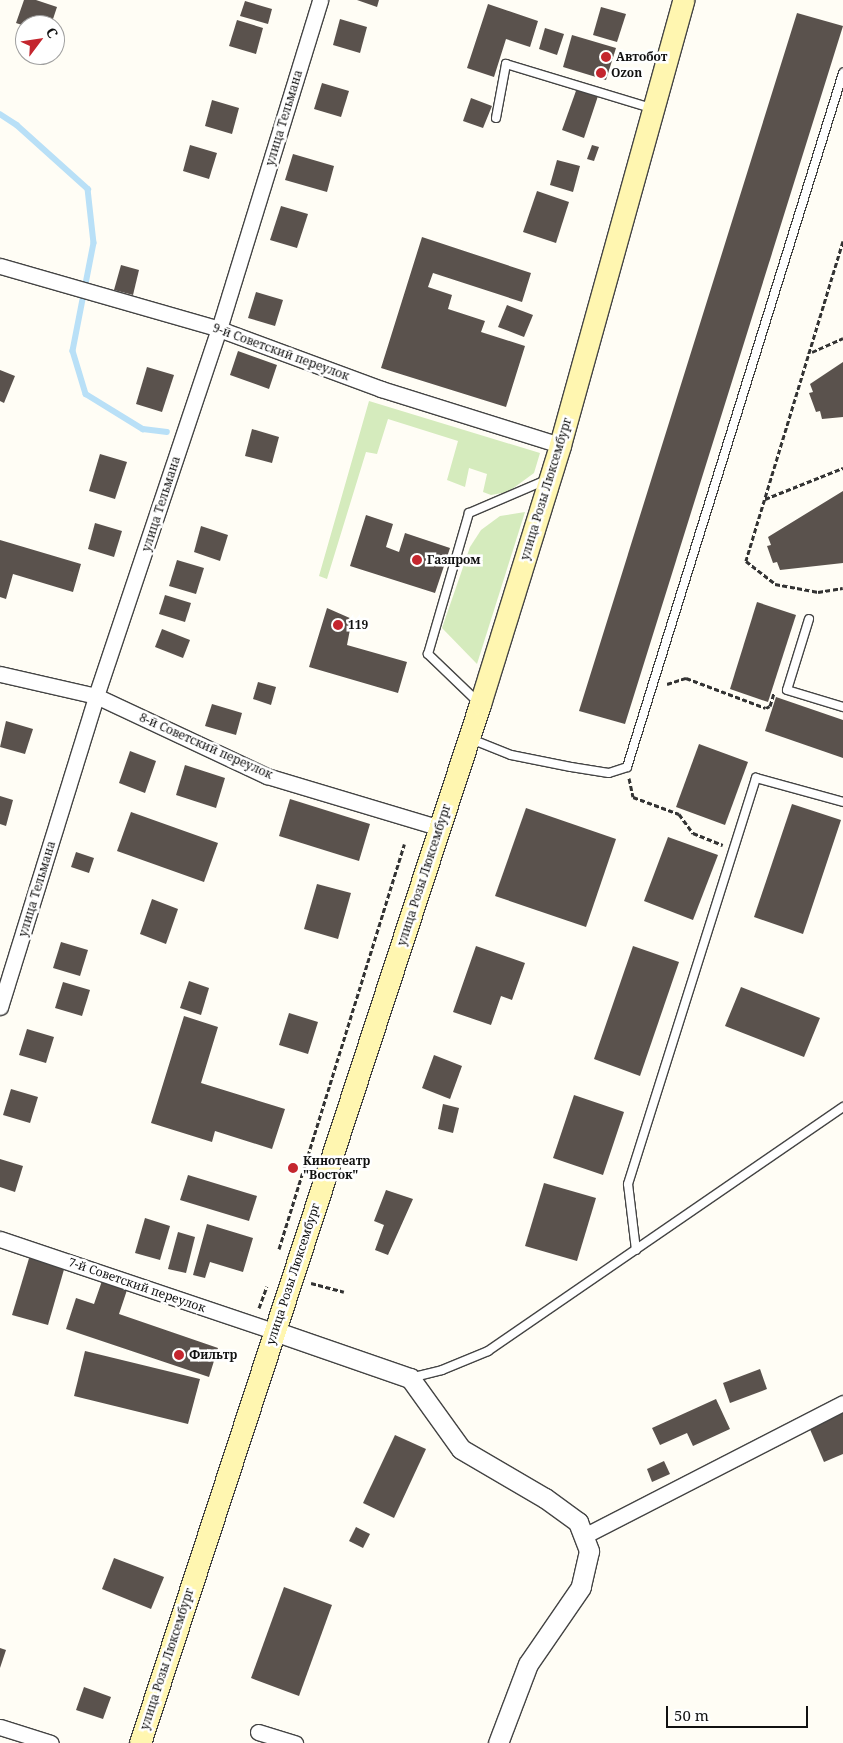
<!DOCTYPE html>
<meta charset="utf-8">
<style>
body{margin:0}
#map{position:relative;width:843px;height:1743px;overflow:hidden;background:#fffdf5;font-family:"Noto Serif",serif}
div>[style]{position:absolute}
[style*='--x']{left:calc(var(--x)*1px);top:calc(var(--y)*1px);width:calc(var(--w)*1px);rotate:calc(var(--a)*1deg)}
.green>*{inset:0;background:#d5ebbd}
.stream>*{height:5.5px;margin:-2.75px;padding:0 2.75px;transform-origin:2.75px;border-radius:2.75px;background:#b9e0f7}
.building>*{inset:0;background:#5a524d}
.path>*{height:3px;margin-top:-1.5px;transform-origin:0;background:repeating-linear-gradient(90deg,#333 0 5px,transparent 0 7.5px)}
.roads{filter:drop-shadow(1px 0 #444) drop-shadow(-1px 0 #444) drop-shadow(0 1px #444) drop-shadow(0 -1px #444)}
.service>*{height:8px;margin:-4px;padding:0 4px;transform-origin:4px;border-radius:4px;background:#fff}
.minor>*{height:15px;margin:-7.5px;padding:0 7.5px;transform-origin:7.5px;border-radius:7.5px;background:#fff}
.tertiary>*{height:19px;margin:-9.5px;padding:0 9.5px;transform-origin:9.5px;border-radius:9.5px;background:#fff}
.secondary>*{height:21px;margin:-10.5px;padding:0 10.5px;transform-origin:10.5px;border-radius:10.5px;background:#fff6b0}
.dots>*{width:14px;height:14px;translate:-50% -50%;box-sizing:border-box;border:2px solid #fff;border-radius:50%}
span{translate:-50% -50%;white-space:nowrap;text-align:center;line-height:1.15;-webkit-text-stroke:5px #fff;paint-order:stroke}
.poi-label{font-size:12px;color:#111;font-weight:700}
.left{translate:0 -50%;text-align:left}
.street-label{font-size:12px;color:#111}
.north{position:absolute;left:15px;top:15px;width:50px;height:50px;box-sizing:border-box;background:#fff;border:1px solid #a0a0a0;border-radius:50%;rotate:59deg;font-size:14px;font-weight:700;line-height:20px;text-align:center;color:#111}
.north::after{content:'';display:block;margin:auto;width:18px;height:22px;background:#c4262e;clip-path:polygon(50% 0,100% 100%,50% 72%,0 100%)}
.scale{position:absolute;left:666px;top:1706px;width:142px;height:22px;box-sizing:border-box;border:2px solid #111;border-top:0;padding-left:6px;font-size:15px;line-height:18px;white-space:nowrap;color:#111;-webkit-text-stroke:4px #fff;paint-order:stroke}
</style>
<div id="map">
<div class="green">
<i style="clip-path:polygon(369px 401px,540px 453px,534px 473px,508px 492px,491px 495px,483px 492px,487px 474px,469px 468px,465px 487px,447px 480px,458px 441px,388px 419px,377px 454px,366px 452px,327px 579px,319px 576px)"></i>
<i style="clip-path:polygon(525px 512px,477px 664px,442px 628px,470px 547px,481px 530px,500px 516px)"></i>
</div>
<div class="stream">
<i style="--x:0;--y:114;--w:20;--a:33"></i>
<i style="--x:17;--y:125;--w:96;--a:42"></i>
<i style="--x:88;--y:189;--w:54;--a:83.7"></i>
<i style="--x:94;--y:243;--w:110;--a:101"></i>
<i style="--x:73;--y:351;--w:45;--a:73.2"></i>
<i style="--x:86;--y:394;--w:67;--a:31.6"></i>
<i style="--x:143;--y:429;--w:24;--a:7"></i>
</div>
<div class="building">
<i style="clip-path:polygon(24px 0,36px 0,57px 7px,51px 25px,25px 26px,16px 23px)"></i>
<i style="clip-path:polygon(357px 0,379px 0,377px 7px)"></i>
<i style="clip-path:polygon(245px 1px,272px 9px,268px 24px,240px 16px)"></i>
<i style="clip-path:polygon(488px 4px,538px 21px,530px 47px,506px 39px,494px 77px,467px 68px)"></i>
<i style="clip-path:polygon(601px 7px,626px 14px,617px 42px,593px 35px)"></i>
<i style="clip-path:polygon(797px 13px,843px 26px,625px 724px,579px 711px)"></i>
<i style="clip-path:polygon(340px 19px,367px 27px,360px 53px,333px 45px)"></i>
<i style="clip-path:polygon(237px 20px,263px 28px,256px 54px,229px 46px)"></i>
<i style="clip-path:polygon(545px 28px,564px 34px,557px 55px,539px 49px)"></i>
<i style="clip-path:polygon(572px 35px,616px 48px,606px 80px,563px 67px)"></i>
<i style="clip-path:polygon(322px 83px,349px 91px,341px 117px,314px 109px)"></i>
<i style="clip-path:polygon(577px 88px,598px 96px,584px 138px,562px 130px)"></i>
<i style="clip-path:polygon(471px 98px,492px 106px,483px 128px,463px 121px)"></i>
<i style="clip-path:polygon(212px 100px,239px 108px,232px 134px,205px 126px)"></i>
<i style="clip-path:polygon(190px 145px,217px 153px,209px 179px,183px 171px)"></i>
<i style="clip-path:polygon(592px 145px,599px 147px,594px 161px,587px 159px)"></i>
<i style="clip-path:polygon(293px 154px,334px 166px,327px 192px,285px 180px)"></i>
<i style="clip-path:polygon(557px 160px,580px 166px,573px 192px,550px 185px)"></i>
<i style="clip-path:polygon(537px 191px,569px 202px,556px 243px,523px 232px)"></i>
<i style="clip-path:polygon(281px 206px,308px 214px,297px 248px,270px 240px)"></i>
<i style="clip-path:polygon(422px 237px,531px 273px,522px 302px,433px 273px,428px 287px,452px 295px,448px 309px,485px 321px,481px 332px,525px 346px,506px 407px,381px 368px)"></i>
<i style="clip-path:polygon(121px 265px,139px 270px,133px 295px,114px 290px)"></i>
<i style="clip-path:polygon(256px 292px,283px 300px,275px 326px,248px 318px)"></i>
<i style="clip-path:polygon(507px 305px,533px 315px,524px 337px,498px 327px)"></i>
<i style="clip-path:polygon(238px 351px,277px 365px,269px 389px,230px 375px)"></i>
<i style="clip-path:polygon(843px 362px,843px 417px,822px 419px,820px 411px,816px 412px,809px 393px,813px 392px,810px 384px)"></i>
<i style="clip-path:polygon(147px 367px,174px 375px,162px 412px,136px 404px)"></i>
<i style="clip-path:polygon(0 370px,15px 376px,4px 403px,0 401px)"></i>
<i style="clip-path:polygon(252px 429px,279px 437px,272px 463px,245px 456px)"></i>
<i style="clip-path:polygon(100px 454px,127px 462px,115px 499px,89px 491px)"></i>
<i style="clip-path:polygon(843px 491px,843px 563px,780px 570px,777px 562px,773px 563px,767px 546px,771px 545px,768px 537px)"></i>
<i style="clip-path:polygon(366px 515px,393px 524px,386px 547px,399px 552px,405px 533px,450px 548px,435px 593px,350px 566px)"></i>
<i style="clip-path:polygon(95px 523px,122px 531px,114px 557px,88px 549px)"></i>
<i style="clip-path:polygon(201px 526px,228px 535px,220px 561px,194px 552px)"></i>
<i style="clip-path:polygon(0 540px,81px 564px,73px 592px,13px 574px,6px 599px,0 597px)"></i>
<i style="clip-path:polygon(177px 560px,204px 568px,196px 594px,169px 586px)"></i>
<i style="clip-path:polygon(165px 595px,191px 603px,185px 622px,159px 614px)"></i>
<i style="clip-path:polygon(757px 602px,796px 615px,768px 702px,730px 689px)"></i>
<i style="clip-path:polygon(327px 608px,352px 619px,347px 645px,407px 662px,398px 693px,309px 667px)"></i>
<i style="clip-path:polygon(162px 629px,190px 640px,183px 658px,155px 647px)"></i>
<i style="clip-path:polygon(258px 682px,276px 687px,271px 705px,253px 699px)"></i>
<i style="clip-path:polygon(776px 697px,843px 720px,843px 758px,765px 731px)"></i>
<i style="clip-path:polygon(212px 704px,242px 713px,236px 735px,205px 726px)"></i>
<i style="clip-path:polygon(6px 721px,33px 729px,25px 754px,0 747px)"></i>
<i style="clip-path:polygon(699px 744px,748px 762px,725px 825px,676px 807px)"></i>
<i style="clip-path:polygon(130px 751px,156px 761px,145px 793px,119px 783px)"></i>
<i style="clip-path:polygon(185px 765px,225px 778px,216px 808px,176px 795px)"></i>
<i style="clip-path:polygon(0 796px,13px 800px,6px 826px,0 824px)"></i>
<i style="clip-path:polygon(290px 799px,370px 824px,359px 861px,279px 836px)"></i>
<i style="clip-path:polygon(792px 804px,841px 820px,803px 934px,754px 917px)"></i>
<i style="clip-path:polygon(526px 808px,616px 839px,586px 927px,495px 896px)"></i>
<i style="clip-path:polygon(131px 812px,218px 843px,204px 882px,117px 851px)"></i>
<i style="clip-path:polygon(668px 837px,718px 855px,693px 920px,644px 901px)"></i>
<i style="clip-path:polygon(76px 852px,94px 858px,89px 873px,71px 867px)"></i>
<i style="clip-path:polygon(317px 884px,351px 893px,338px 939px,304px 929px)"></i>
<i style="clip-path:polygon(152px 899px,178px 909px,166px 944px,140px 934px)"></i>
<i style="clip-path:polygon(61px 942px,88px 950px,80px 976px,53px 968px)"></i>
<i style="clip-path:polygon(476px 946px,525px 963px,512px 1000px,501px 996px,491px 1025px,453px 1012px)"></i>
<i style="clip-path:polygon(633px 946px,679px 962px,640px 1076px,594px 1059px)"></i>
<i style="clip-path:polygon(189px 981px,209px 988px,201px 1015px,180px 1008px)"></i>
<i style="clip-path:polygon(63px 982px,90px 990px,82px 1016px,55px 1008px)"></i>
<i style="clip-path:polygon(741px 987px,820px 1018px,804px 1057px,725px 1026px)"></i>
<i style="clip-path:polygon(289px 1013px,318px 1022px,308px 1054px,279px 1045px)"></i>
<i style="clip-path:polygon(184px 1016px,218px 1027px,201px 1083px,285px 1109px,272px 1149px,215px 1131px,212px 1142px,151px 1123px)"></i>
<i style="clip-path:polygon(27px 1029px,54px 1037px,46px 1063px,19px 1055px)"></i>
<i style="clip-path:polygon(434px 1055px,462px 1066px,450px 1099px,422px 1088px)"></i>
<i style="clip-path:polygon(11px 1089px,38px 1097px,30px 1123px,3px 1115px)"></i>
<i style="clip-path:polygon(574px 1095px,624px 1112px,603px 1175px,553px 1158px)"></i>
<i style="clip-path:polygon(443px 1104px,459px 1108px,453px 1133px,438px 1129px)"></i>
<i style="clip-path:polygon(0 1159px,23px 1166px,15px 1192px,0 1187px)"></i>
<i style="clip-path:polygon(188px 1175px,257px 1196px,249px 1221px,180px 1200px)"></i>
<i style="clip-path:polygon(544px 1183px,596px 1198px,577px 1261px,525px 1246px)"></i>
<i style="clip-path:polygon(386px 1190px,413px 1199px,388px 1255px,375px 1250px,384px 1225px,374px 1221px)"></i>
<i style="clip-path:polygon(145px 1218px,170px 1226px,160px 1260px,135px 1253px)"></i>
<i style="clip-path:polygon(207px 1224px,253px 1238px,243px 1272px,210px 1262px,205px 1278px,193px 1275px)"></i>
<i style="clip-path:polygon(178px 1232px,195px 1237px,186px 1273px,168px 1269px)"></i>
<i style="clip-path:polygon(30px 1255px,65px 1266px,48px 1325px,12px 1315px)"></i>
<i style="clip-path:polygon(103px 1278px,128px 1287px,119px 1314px,218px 1348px,209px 1377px,66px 1329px,76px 1298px,94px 1304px)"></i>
<i style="clip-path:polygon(85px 1351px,200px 1379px,188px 1424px,74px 1396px)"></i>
<i style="clip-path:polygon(760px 1369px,767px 1389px,730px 1403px,723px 1383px)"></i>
<i style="clip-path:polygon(716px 1399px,730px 1429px,693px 1446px,687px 1433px,660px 1445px,652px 1428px)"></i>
<i style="clip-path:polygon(843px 1413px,843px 1454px,824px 1462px,809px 1427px)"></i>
<i style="clip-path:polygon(395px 1435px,426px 1449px,394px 1518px,363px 1503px)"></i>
<i style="clip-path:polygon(664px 1461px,670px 1474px,652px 1482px,647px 1469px)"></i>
<i style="clip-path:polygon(356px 1527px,370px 1534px,363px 1548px,349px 1541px)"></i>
<i style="clip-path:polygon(114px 1558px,164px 1577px,151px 1609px,102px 1589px)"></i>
<i style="clip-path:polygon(284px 1587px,332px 1605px,299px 1696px,251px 1678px)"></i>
<i style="clip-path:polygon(0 1648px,6px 1650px,0 1668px)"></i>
<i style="clip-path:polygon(84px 1687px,111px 1697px,103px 1719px,76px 1710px)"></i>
</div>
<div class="path">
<i style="--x:843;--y:241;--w:334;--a:106.9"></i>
<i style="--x:746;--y:561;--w:37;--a:38"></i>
<i style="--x:775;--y:584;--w:44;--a:10.5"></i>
<i style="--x:818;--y:592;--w:25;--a:-9"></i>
<i style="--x:812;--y:352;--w:34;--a:-24"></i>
<i style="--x:765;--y:499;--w:84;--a:-21.7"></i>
<i style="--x:667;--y:684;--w:20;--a:-18"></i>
<i style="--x:686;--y:678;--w:85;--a:20.6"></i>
<i style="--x:766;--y:708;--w:4;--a:-27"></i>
<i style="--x:770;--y:706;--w:14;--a:-73"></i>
<i style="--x:629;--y:778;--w:19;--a:78"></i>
<i style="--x:633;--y:797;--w:49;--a:20.3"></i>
<i style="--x:679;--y:814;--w:24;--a:54"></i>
<i style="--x:693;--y:833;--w:32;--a:22"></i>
<i style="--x:279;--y:1249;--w:424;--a:-72.8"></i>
<i style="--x:311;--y:1283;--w:34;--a:15"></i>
<i style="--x:259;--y:1308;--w:23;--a:-70"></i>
</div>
<div class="roads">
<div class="service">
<i style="--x:496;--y:118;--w:55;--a:-79.5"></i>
<i style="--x:506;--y:64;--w:152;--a:16.9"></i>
<i style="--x:809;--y:619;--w:74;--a:107.2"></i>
<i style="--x:787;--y:690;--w:59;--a:16.9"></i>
<i style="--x:479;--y:703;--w:71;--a:-136.1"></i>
<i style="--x:428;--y:654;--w:147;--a:-73.8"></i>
<i style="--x:469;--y:513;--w:84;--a:-23.2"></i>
<i style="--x:471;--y:739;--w:43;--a:21.8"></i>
<i style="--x:511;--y:755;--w:61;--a:11.3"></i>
<i style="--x:571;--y:767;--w:38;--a:9"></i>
<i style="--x:609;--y:773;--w:19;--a:-18"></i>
<i style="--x:627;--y:767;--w:727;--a:-72.71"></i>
<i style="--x:636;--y:1250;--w:66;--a:-96.9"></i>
<i style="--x:628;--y:1184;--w:426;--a:-72.5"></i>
<i style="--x:756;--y:778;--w:90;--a:15.4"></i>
<i style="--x:410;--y:1378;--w:33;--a:-14"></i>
<i style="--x:442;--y:1370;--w:50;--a:-22.4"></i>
<i style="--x:488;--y:1351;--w:431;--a:-34.5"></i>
</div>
<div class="minor">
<i style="--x:0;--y:266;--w:228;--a:16"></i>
<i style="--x:219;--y:329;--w:173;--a:20.3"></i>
<i style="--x:381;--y:389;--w:188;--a:17.4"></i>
<i style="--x:0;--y:674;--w:98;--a:12.9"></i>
<i style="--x:96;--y:696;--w:189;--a:25.1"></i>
<i style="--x:267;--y:776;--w:181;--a:16.7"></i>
<i style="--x:0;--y:1007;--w:325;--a:-72.8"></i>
<i style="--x:96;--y:696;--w:387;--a:-71.5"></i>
<i style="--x:219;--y:329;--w:344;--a:-72.9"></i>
<i style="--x:0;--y:1239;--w:289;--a:18.6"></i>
<i style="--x:584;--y:1536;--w:291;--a:-27.2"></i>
<i style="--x:0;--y:1727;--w:53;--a:17.4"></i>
<i style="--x:258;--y:1732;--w:39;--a:17"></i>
</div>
<div class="tertiary">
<i style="--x:274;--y:1331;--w:144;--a:19.1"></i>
<i style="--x:410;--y:1378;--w:87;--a:54.3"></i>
<i style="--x:461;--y:1449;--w:97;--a:30.3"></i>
<i style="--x:545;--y:1498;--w:41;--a:36"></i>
<i style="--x:578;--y:1522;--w:31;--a:69"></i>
<i style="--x:589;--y:1551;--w:37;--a:103"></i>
<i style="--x:581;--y:1587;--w:93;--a:124.5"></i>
<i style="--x:528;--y:1664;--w:85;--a:110.8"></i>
</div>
<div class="secondary">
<i style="--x:140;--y:1743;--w:1093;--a:-71.88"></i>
<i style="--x:480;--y:704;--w:271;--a:-72.8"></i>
<i style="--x:560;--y:445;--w:462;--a:-74.5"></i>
</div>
</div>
<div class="dots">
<i style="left:606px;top:57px;background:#c4262e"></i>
<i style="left:601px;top:73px;background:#c4262e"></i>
<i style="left:417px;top:560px;background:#c4262e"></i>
<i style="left:338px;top:625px;background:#c4262e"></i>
<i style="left:293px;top:1168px;background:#c4262e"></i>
<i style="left:179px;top:1355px;background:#c4262e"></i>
</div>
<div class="poi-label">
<span class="left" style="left:616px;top:57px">Автобот</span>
<span class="left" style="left:611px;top:73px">Ozon</span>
<span class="left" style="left:427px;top:560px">Газпром</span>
<span class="left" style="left:348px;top:625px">119</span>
<span class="left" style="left:303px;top:1168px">Кинотеатр<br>"Восток"</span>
<span class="left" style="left:189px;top:1355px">Фильтр</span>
</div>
<div class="street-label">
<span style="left:284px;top:118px;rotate:-73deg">улица Тельмана</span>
<span style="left:281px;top:352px;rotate:20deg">9-й Советский переулок</span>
<span style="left:546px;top:489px;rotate:-73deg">улица Розы Люксембург</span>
<span style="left:161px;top:504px;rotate:-72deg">улица Тельмана</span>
<span style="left:206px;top:746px;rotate:24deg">8-й Советский переулок</span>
<span style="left:424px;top:875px;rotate:-72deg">улица Розы Люксембург</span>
<span style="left:37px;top:889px;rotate:-73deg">улица Тельмана</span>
<span style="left:293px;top:1274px;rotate:-72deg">улица Розы Люксембург</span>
<span style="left:137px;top:1285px;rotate:19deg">7-й Советский переулок</span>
<span style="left:167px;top:1659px;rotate:-72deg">улица Розы Люксембург</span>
</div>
<div class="north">С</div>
<div class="scale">50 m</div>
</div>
